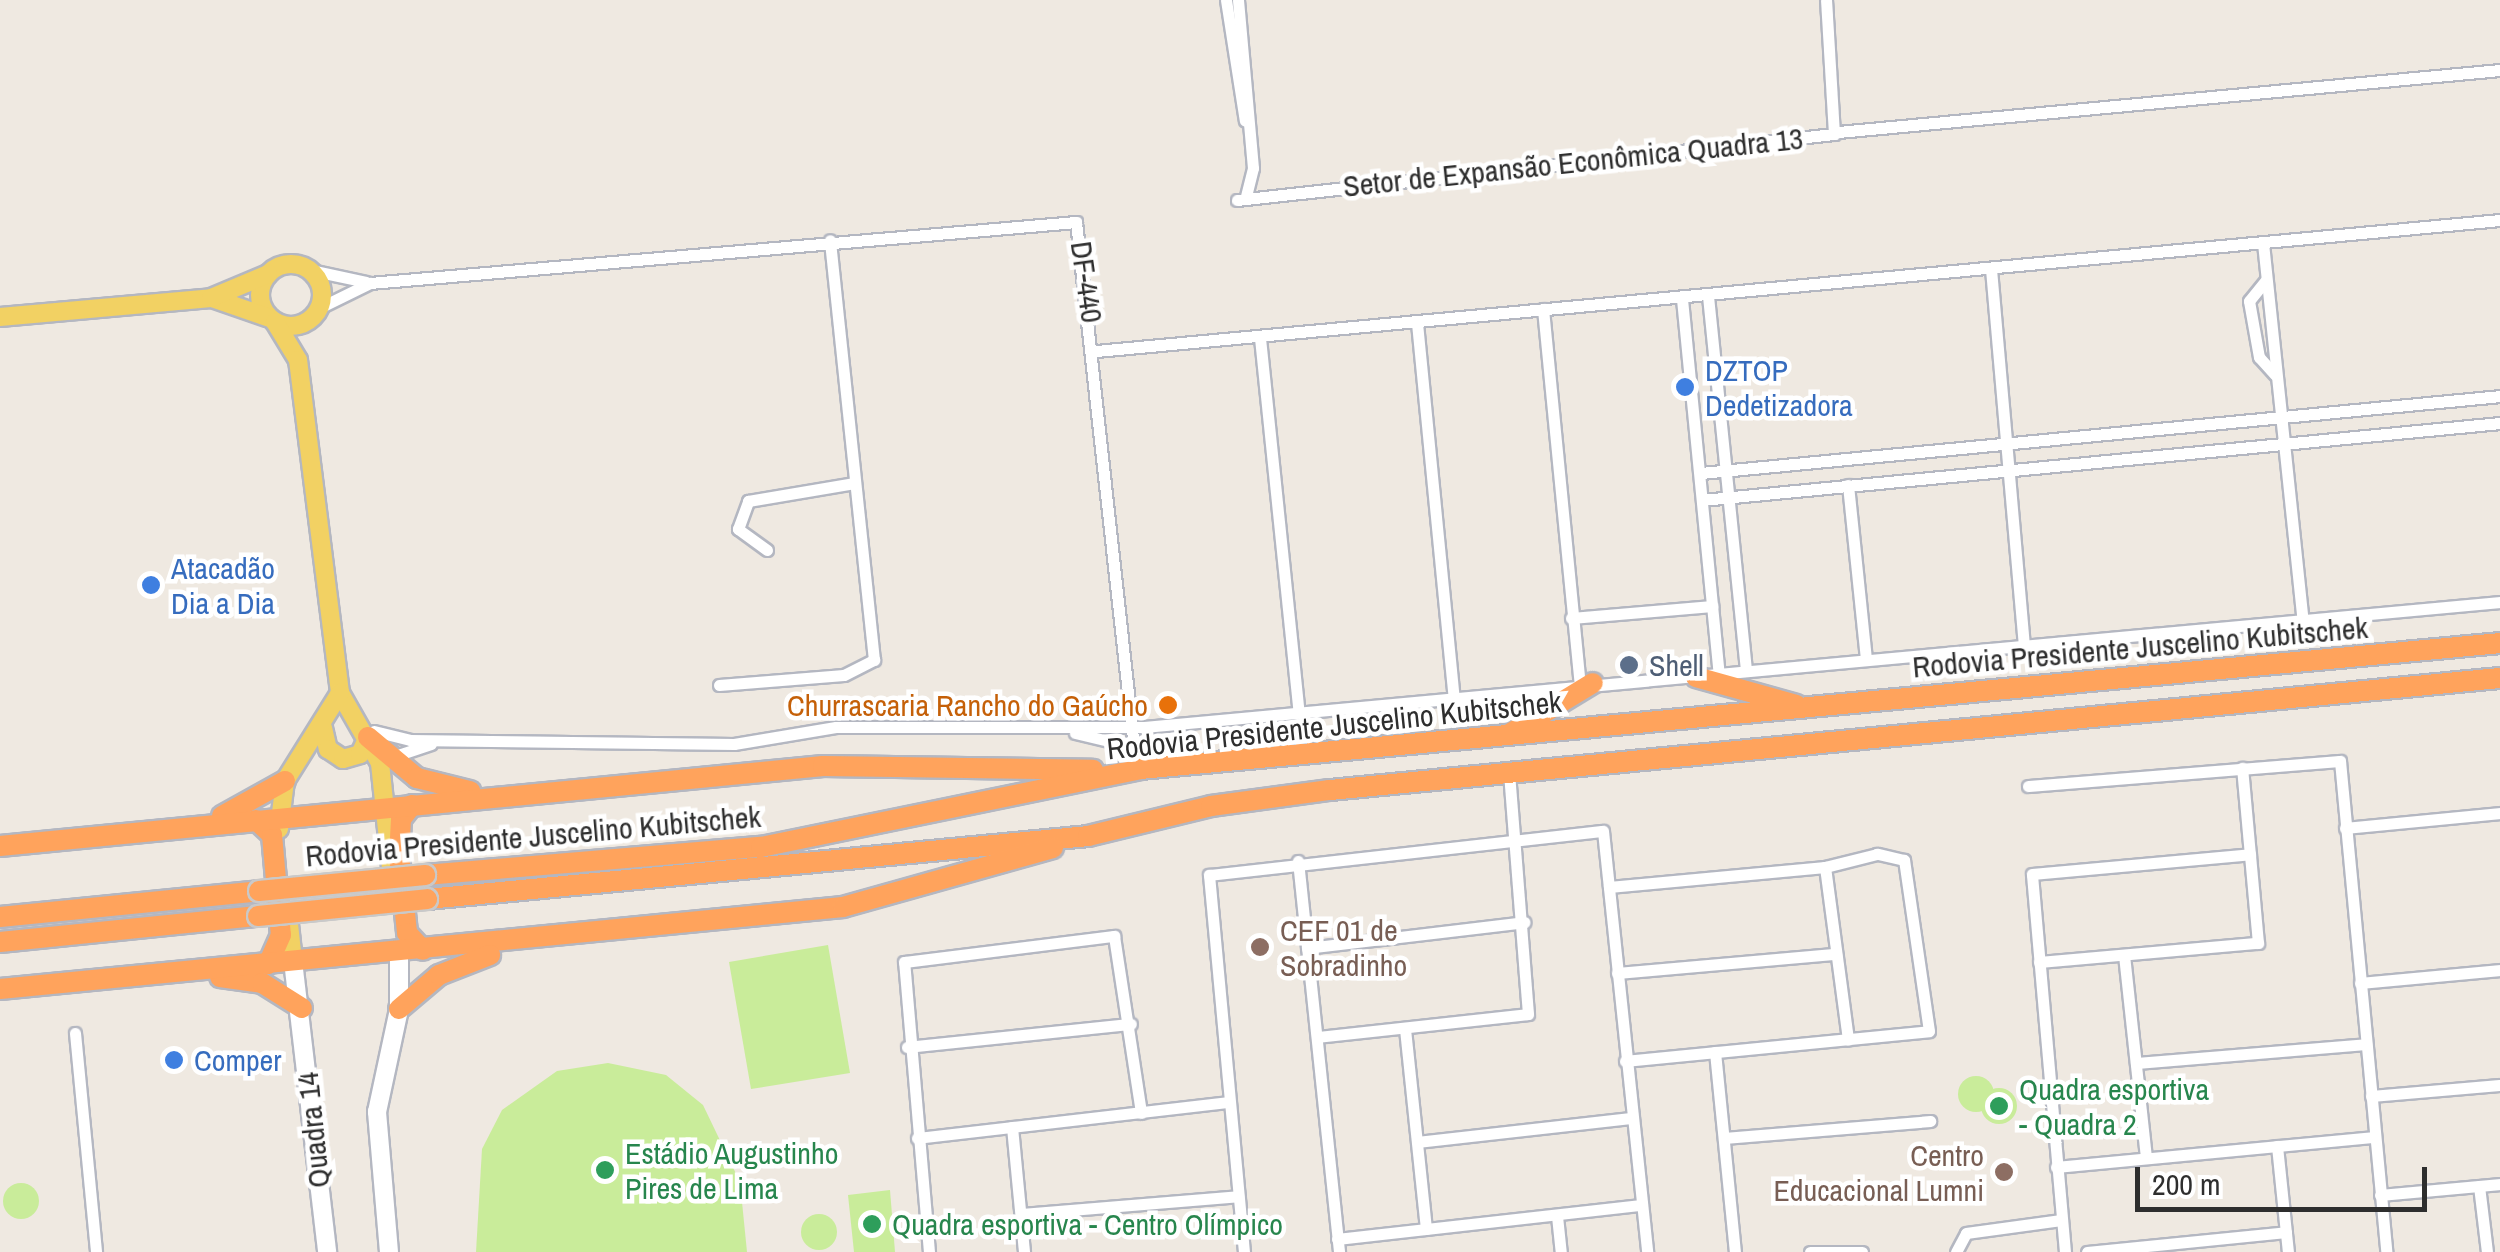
<!DOCTYPE html>
<meta charset="utf-8">
<style>
body{margin:0}
#map{position:relative;width:2500px;height:1252px;overflow:hidden;background:#efe9e1;font-family:"Archivo Narrow",sans-serif}
div>[style]{position:absolute}
[style*='--x']{left:calc(var(--x)*1px);top:calc(var(--y)*1px);width:calc(var(--w)*1px);rotate:calc(var(--a)*1deg)}
.pitch>*{inset:0;background:#c9ec9a}
.round{border-radius:50%}
.roads{filter:drop-shadow(2px 0 #b4b7c1) drop-shadow(-2px 0 #b4b7c1) drop-shadow(0 2px #b4b7c1) drop-shadow(0 -2px #b4b7c1)}
.street>*{height:11px;margin:-5.5px;padding:0 5.5px;transform-origin:5.5px;border-radius:5.5px;background:#fff}
.secondary>*{height:18px;margin:-9px;padding:0 9px;transform-origin:9px;border-radius:9px;background:#fff}
.primary>*{height:18px;margin:-9px;padding:0 9px;transform-origin:9px;border-radius:9px;background:#f2d163}
.primary>.ring{margin:-9px;padding:0;box-sizing:content-box;background:none;border:18px solid #f2d163;border-radius:50%}
.highway>*{height:20px;margin:-10px;padding:0 10px;transform-origin:10px;border-radius:10px;background:#ffa35c}
.bridges{filter:drop-shadow(2px 0 #c9c9c9) drop-shadow(-2px 0 #c9c9c9) drop-shadow(0 2px #c9c9c9) drop-shadow(0 -2px #c9c9c9)}
.highway-bridge>*{height:20px;margin:-10px;padding:0 10px;transform-origin:10px;border-radius:10px;background:#ffa35c}
.dots>*{width:28px;height:28px;translate:-50% -50%;box-sizing:border-box;border:5px solid #fff;border-radius:50%}
span{translate:-50% -50%;white-space:nowrap;text-align:center;line-height:1.15;-webkit-text-stroke:9px #fff;paint-order:stroke}
.street-label{font-size:30px;color:#2e2e2e}
.shop-label{font-size:30px;color:#366cbe}
.left{translate:0 -50%;text-align:left}
.service-label{font-size:30px;color:#4e5e75}
.food-label{font-size:30px;color:#c56008}
.right{translate:-100% -50%;text-align:right}
.education-label{font-size:30px;color:#785e54}
.leisure-label{font-size:30px;color:#27864d}
.scale{position:absolute;left:2135px;top:1167px;width:292px;height:45px;box-sizing:border-box;border:5px solid #2e2e2e;border-top:0;padding-left:12px;font-size:30px;line-height:35px;white-space:nowrap;color:#2e2e2e;-webkit-text-stroke:8px #fff;paint-order:stroke}
</style>
<div id="map">
<div class="pitch">
<i style="clip-path:polygon(828px 945px,850px 1073px,751px 1089px,729px 962px)"></i>
<i style="clip-path:polygon(608px 1063px,666px 1075px,703px 1105px,740px 1182px,747px 1252px,476px 1252px,482px 1149px,502px 1110px,557px 1071px)"></i>
<i class="round" style="left:1958px;top:1076px;width:36px;height:36px"></i>
<i class="round" style="left:1981px;top:1088px;width:36px;height:36px"></i>
<i class="round" style="left:3px;top:1183px;width:36px;height:36px"></i>
<i style="clip-path:polygon(890px 1190px,895px 1252px,854px 1252px,848px 1195px)"></i>
<i class="round" style="left:801px;top:1214px;width:36px;height:36px"></i>
</div>
<div class="roads">
<div class="street">
<i style="--x:1226;--y:0;--w:122;--a:81.1"></i>
<i style="--x:1238;--y:0;--w:169;--a:84.9"></i>
<i style="--x:1253;--y:168;--w:29;--a:104"></i>
<i style="--x:1838;--y:132;--w:665;--a:-5.35"></i>
<i style="--x:1237;--y:200;--w:601;--a:-6.31"></i>
<i style="--x:1834;--y:134;--w:134;--a:-93.4"></i>
<i style="--x:2263;--y:243;--w:380;--a:84"></i>
<i style="--x:1991;--y:269;--w:376;--a:85"></i>
<i style="--x:310;--y:270;--w:57;--a:12.1"></i>
<i style="--x:2266;--y:280;--w:27;--a:129"></i>
<i style="--x:2249;--y:301;--w:57;--a:79.9"></i>
<i style="--x:2259;--y:357;--w:24;--a:48"></i>
<i style="--x:1708;--y:296;--w:377;--a:84.2"></i>
<i style="--x:1682;--y:299;--w:377;--a:84.4"></i>
<i style="--x:321;--y:307;--w:55;--a:-26.1"></i>
<i style="--x:370;--y:283;--w:709;--a:-4.94"></i>
<i style="--x:1076;--y:222;--w:528;--a:83.7"></i>
<i style="--x:1543;--y:309;--w:377;--a:84.4"></i>
<i style="--x:1417;--y:323;--w:377;--a:84.4"></i>
<i style="--x:1260;--y:338;--w:377;--a:84.1"></i>
<i style="--x:1096;--y:351;--w:1410;--a:-5.33"></i>
<i style="--x:1701;--y:473;--w:803;--a:-5.5"></i>
<i style="--x:1848;--y:485;--w:175;--a:84.1"></i>
<i style="--x:1702;--y:500;--w:802;--a:-5.51"></i>
<i style="--x:767;--y:550;--w:36;--a:-144"></i>
<i style="--x:738;--y:529;--w:30;--a:-70"></i>
<i style="--x:748;--y:501;--w:108;--a:-9.6"></i>
<i style="--x:1571;--y:618;--w:142;--a:-4.9"></i>
<i style="--x:719;--y:685;--w:125;--a:-4.6"></i>
<i style="--x:844;--y:675;--w:34;--a:-27"></i>
<i style="--x:874;--y:660;--w:422;--a:-96"></i>
<i style="--x:374;--y:731;--w:37;--a:14"></i>
<i style="--x:410;--y:740;--w:324;--a:0.7"></i>
<i style="--x:734;--y:744;--w:103;--a:-9.5"></i>
<i style="--x:836;--y:727;--w:308;--a:0"></i>
<i style="--x:1144;--y:727;--w:1362;--a:-5.27"></i>
<i style="--x:1075;--y:733;--w:116;--a:13.4"></i>
<i style="--x:392;--y:757;--w:41;--a:-18.4"></i>
<i style="--x:2028;--y:786;--w:313;--a:-4.6"></i>
<i style="--x:2340;--y:761;--w:493;--a:84.6"></i>
<i style="--x:2345;--y:828;--w:156;--a:-5.5"></i>
<i style="--x:1298;--y:861;--w:393;--a:84"></i>
<i style="--x:1825;--y:867;--w:174;--a:82.4"></i>
<i style="--x:1609;--y:887;--w:217;--a:-5.3"></i>
<i style="--x:1307;--y:948;--w:219;--a:-6.8"></i>
<i style="--x:2124;--y:955;--w:204;--a:83.8"></i>
<i style="--x:2039;--y:962;--w:220;--a:-5"></i>
<i style="--x:2258;--y:943;--w:176;--a:-95.2"></i>
<i style="--x:1617;--y:973;--w:220;--a:-5"></i>
<i style="--x:2360;--y:983;--w:141;--a:-5.3"></i>
<i style="--x:1405;--y:1029;--w:201;--a:84"></i>
<i style="--x:75;--y:1033;--w:220;--a:84.5"></i>
<i style="--x:1317;--y:1037;--w:212;--a:-6.2"></i>
<i style="--x:1528;--y:1014;--w:241;--a:-94.5"></i>
<i style="--x:907;--y:1047;--w:225;--a:-5.9"></i>
<i style="--x:1715;--y:1052;--w:201;--a:84.3"></i>
<i style="--x:1625;--y:1061;--w:305;--a:-5.6"></i>
<i style="--x:1929;--y:1031;--w:173;--a:-98.3"></i>
<i style="--x:1904;--y:860;--w:28;--a:-167"></i>
<i style="--x:1877;--y:854;--w:54;--a:166"></i>
<i style="--x:2136;--y:1063;--w:231;--a:-4.7"></i>
<i style="--x:2371;--y:1096;--w:129;--a:-4.9"></i>
<i style="--x:1012;--y:1127;--w:126;--a:84.5"></i>
<i style="--x:917;--y:1138;--w:311;--a:-6.6"></i>
<i style="--x:1724;--y:1138;--w:207;--a:-4.7"></i>
<i style="--x:1417;--y:1142;--w:215;--a:-6.4"></i>
<i style="--x:2277;--y:1146;--w:107;--a:84.1"></i>
<i style="--x:2056;--y:1167;--w:320;--a:-5.4"></i>
<i style="--x:2479;--y:1186;--w:66;--a:83.1"></i>
<i style="--x:2380;--y:1195;--w:121;--a:-5.2"></i>
<i style="--x:1021;--y:1214;--w:218;--a:-4.7"></i>
<i style="--x:1557;--y:1216;--w:36;--a:84"></i>
<i style="--x:1337;--y:1239;--w:306;--a:-6.4"></i>
<i style="--x:929;--y:1252;--w:291;--a:-94.9"></i>
<i style="--x:904;--y:962;--w:212;--a:-7.1"></i>
<i style="--x:1114;--y:936;--w:179;--a:81.3"></i>
<i style="--x:1244;--y:1252;--w:379;--a:-95.3"></i>
<i style="--x:1209;--y:875;--w:396;--a:-6.4"></i>
<i style="--x:1603;--y:831;--w:423;--a:84"></i>
<i style="--x:1810;--y:1252;--w:52;--a:0"></i>
<i style="--x:1956;--y:1252;--w:21;--a:-62"></i>
<i style="--x:1966;--y:1233;--w:96;--a:-7.8"></i>
<i style="--x:2065;--y:1252;--w:379;--a:-95"></i>
<i style="--x:2032;--y:874;--w:219;--a:-5.2"></i>
<i style="--x:2087;--y:1252;--w:200;--a:-5.7"></i>
</div>
<div class="secondary">
<i style="--x:293;--y:961;--w:293;--a:83.3"></i>
<i style="--x:389;--y:1252;--w:141;--a:-94.9"></i>
<i style="--x:377;--y:1112;--w:105;--a:-77.9"></i>
<i style="--x:399;--y:1009;--w:57;--a:-90"></i>
</div>
<div class="primary">
<i class="ring" style="left:260px;top:264px;width:44px;height:44px"></i>
<i style="--x:212;--y:298;--w:58;--a:19.1"></i>
<i style="--x:0;--y:317;--w:212;--a:-5.1"></i>
<i style="--x:211;--y:298;--w:62;--a:-22.8"></i>
<i style="--x:275;--y:322;--w:44;--a:58.8"></i>
<i style="--x:298;--y:360;--w:336;--a:82.8"></i>
<i style="--x:340;--y:693;--w:81;--a:60.3"></i>
<i style="--x:380;--y:763;--w:115;--a:84"></i>
<i style="--x:323;--y:728;--w:22;--a:77"></i>
<i style="--x:328;--y:749;--w:18;--a:34"></i>
<i style="--x:343;--y:759;--w:18;--a:-16"></i>
<i style="--x:360;--y:754;--w:19;--a:-65"></i>
<i style="--x:279;--y:829;--w:48;--a:-82.9"></i>
<i style="--x:285;--y:781;--w:104;--a:-58"></i>
<i style="--x:288;--y:915;--w:46;--a:83.8"></i>
</div>
<div class="highway">
<i style="--x:1696;--y:677;--w:104;--a:15.6"></i>
<i style="--x:1509;--y:734;--w:98;--a:-31.3"></i>
<i style="--x:368;--y:737;--w:64;--a:39.9"></i>
<i style="--x:417;--y:778;--w:55;--a:13.8"></i>
<i style="--x:412;--y:805;--w:18;--a:128"></i>
<i style="--x:401;--y:819;--w:36;--a:93"></i>
<i style="--x:399;--y:855;--w:78;--a:84.1"></i>
<i style="--x:407;--y:933;--w:23;--a:47"></i>
<i style="--x:222;--y:816;--w:72;--a:-29.1"></i>
<i style="--x:256;--y:820;--w:22;--a:43"></i>
<i style="--x:272;--y:835;--w:100;--a:84.9"></i>
<i style="--x:281;--y:935;--w:32;--a:114"></i>
<i style="--x:0;--y:846;--w:827;--a:-5.55"></i>
<i style="--x:823;--y:766;--w:270;--a:0.8"></i>
<i style="--x:425;--y:875;--w:337;--a:-4.8"></i>
<i style="--x:761;--y:847;--w:387;--a:-11.6"></i>
<i style="--x:1140;--y:769;--w:1366;--a:-5.29"></i>
<i style="--x:427;--y:899;--w:664;--a:-5.44"></i>
<i style="--x:1088;--y:836;--w:127;--a:-13.7"></i>
<i style="--x:1211;--y:806;--w:120;--a:-7.7"></i>
<i style="--x:1330;--y:790;--w:1175;--a:-5.47"></i>
<i style="--x:0;--y:917;--w:260;--a:-5.7"></i>
<i style="--x:0;--y:942;--w:259;--a:-5.8"></i>
<i style="--x:220;--y:977;--w:42;--a:8.1"></i>
<i style="--x:262;--y:983;--w:47;--a:32"></i>
<i style="--x:0;--y:989;--w:847;--a:-5.56"></i>
<i style="--x:843;--y:907;--w:218;--a:-15.7"></i>
<i style="--x:399;--y:1009;--w:52;--a:-40.4"></i>
<i style="--x:439;--y:975;--w:55;--a:-21.4"></i>
</div>
</div>
<div class="bridges">
<div class="highway-bridge">
<i style="--x:259;--y:891;--w:167;--a:-5.5"></i>
<i style="--x:258;--y:916;--w:170;--a:-5.7"></i>
</div>
</div>
<div class="dots">
<i style="left:1685px;top:387px;background:#3f7fe0"></i>
<i style="left:151px;top:585px;background:#3f7fe0"></i>
<i style="left:1629px;top:665px;background:#5c6f8a"></i>
<i style="left:1168px;top:705px;background:#e8710a"></i>
<i style="left:1260px;top:947px;background:#8d6e63"></i>
<i style="left:174px;top:1060px;background:#3f7fe0"></i>
<i style="left:1999px;top:1106px;background:#2e9e5b"></i>
<i style="left:605px;top:1170px;background:#2e9e5b"></i>
<i style="left:2004px;top:1172px;background:#8d6e63"></i>
<i style="left:872px;top:1224px;background:#2e9e5b"></i>
</div>
<div class="street-label">
<span style="left:1573px;top:162px;rotate:-6deg">Setor de Expansão Econômica Quadra 13</span>
<span style="left:1087px;top:282px;rotate:82deg">DF-440</span>
<span style="left:2140px;top:647px;rotate:-5deg">Rodovia Presidente Juscelino Kubitschek</span>
<span style="left:1334px;top:725px;rotate:-6deg">Rodovia Presidente Juscelino Kubitschek</span>
<span style="left:533px;top:836px;rotate:-5deg">Rodovia Presidente Juscelino Kubitschek</span>
<span style="left:313px;top:1130px;rotate:-96deg">Quadra 14</span>
</div>
<div class="shop-label">
<span class="left" style="left:1705px;top:387px">DZTOP<br>Dedetizadora</span>
<span class="left" style="left:171px;top:585px">Atacadão<br>Dia a Dia</span>
<span class="left" style="left:194px;top:1060px">Comper</span>
</div>
<div class="service-label">
<span class="left" style="left:1649px;top:665px">Shell</span>
</div>
<div class="food-label">
<span class="right" style="left:1148px;top:705px">Churrascaria Rancho do Gaúcho</span>
</div>
<div class="education-label">
<span class="left" style="left:1280px;top:947px">CEF 01 de<br>Sobradinho</span>
<span class="right" style="left:1984px;top:1172px">Centro<br>Educacional Lumni</span>
</div>
<div class="leisure-label">
<span class="left" style="left:2019px;top:1106px">Quadra esportiva<br>- Quadra 2</span>
<span class="left" style="left:625px;top:1170px">Estádio Augustinho<br>Pires de Lima</span>
<span class="left" style="left:892px;top:1224px">Quadra esportiva - Centro Olímpico</span>
</div>
<div class="scale">200 m</div>
</div>
